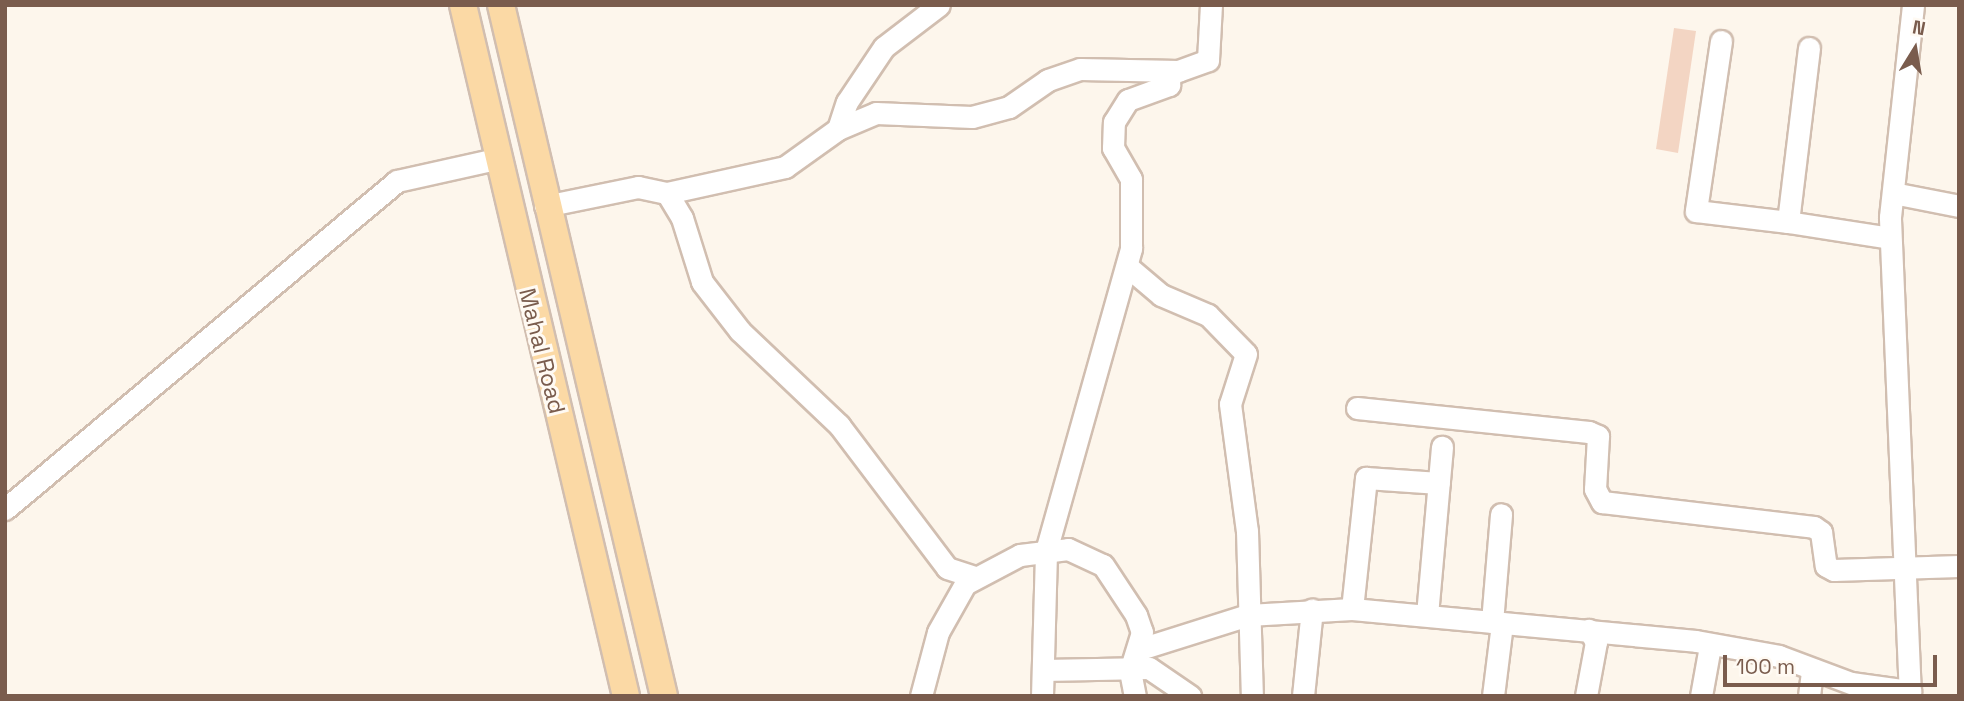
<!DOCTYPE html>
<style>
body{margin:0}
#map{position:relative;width:1964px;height:701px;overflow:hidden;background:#fdf6ec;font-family:"Space Grotesk",sans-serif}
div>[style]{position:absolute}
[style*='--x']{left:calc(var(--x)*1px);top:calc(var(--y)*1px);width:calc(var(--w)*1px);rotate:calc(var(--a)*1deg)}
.building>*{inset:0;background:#f3d5c3}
.roads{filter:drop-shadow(2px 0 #d1beb0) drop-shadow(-2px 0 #d1beb0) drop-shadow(0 2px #d1beb0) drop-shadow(0 -2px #d1beb0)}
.minor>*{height:21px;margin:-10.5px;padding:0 10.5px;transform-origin:10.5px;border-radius:10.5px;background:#fff}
.major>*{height:26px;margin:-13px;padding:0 13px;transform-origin:13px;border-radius:13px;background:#fbd9a5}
span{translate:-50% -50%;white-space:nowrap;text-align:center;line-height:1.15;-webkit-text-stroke:6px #fffaf3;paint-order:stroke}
.street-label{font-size:23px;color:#7a5c4d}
.frame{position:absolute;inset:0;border:7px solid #7a5c4d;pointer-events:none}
.north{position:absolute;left:1880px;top:14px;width:70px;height:70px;-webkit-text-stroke:5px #fffaf3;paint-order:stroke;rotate:11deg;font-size:19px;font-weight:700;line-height:28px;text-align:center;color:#7a5c4d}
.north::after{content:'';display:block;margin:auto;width:24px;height:32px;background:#7a5c4d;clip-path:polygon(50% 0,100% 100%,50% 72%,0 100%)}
.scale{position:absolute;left:1723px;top:655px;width:214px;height:32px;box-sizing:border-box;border:4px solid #7a5c4d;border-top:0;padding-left:9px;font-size:21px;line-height:24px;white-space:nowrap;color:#7a5c4d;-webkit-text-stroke:5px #fffaf3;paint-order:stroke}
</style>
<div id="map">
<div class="building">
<i style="clip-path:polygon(1674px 28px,1696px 31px,1678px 153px,1656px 149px)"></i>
</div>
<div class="roads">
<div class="minor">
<i style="--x:1721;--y:41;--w:172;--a:98.4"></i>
<i style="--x:1696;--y:211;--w:93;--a:6.8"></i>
<i style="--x:1809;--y:48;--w:175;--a:96.9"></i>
<i style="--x:1788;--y:222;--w:103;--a:8.9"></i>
<i style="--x:838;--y:129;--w:28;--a:-72"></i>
<i style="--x:847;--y:102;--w:66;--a:-56.1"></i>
<i style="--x:884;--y:47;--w:69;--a:-37.4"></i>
<i style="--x:667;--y:193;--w:121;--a:-12.4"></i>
<i style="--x:785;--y:167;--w:65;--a:-35.6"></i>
<i style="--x:838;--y:129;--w:41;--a:-22.8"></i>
<i style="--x:876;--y:113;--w:96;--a:2.4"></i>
<i style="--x:972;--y:117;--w:38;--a:-15"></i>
<i style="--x:1009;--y:107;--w:47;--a:-34.7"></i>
<i style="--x:1048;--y:80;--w:34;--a:-19"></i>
<i style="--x:1080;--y:69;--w:98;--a:1.2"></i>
<i style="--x:1178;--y:71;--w:32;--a:-20"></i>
<i style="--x:1208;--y:60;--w:55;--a:-86.9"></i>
<i style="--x:1893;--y:193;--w:67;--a:11.1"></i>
<i style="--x:545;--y:206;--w:95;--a:-11.5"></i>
<i style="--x:638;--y:187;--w:30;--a:12"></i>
<i style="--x:667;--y:193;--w:29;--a:59"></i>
<i style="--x:682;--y:218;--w:67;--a:72.6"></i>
<i style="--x:702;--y:282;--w:62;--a:52.2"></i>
<i style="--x:740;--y:331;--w:137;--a:43.5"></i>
<i style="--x:839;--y:425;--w:179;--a:52.9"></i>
<i style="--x:947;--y:568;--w:29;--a:18"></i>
<i style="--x:1128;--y:267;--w:43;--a:40.3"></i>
<i style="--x:1161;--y:295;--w:51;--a:23.1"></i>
<i style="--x:1208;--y:315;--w:54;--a:45.7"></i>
<i style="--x:1246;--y:354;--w:52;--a:107.7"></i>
<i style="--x:1230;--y:404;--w:128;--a:82.4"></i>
<i style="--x:1247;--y:531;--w:165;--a:88.3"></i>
<i style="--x:1357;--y:408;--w:233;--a:5.9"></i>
<i style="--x:1589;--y:432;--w:10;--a:24"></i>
<i style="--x:1598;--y:436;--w:53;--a:93.2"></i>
<i style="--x:1595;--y:489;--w:15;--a:62"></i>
<i style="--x:1602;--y:502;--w:213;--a:6.7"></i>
<i style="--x:1814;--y:527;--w:9;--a:36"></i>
<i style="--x:1821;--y:532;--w:34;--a:82"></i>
<i style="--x:1826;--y:566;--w:9;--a:27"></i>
<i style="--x:1834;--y:570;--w:125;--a:-1.8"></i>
<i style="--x:5;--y:509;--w:511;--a:-39.92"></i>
<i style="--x:397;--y:181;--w:101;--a:-12.5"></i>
<i style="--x:1352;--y:609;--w:132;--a:-83.9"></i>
<i style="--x:1366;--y:478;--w:73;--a:3.9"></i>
<i style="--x:1427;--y:615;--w:169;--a:-84.9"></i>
<i style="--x:1492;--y:622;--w:108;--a:-85.2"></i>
<i style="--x:1137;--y:650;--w:116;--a:-17.5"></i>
<i style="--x:1248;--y:615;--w:104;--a:-3.3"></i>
<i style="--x:1352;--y:609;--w:345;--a:5.3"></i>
<i style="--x:1696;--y:641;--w:84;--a:10.2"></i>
<i style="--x:1779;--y:656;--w:77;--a:20.6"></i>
<i style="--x:1851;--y:683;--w:60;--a:7.7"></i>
<i style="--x:1043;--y:670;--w:106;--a:-1.1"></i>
<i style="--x:1149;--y:668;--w:50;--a:34.3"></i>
<i style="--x:921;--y:696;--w:66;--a:-75.1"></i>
<i style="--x:938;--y:632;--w:55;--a:-60.6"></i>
<i style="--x:965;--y:584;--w:62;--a:-27.8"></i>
<i style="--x:1020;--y:555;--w:48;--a:-7.1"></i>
<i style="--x:1068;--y:549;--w:38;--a:25"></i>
<i style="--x:1103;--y:565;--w:60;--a:56.6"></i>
<i style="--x:1136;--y:615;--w:18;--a:71"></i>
<i style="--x:1142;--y:632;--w:41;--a:107.1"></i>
<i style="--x:1130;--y:671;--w:25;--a:79"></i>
<i style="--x:1042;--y:696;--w:145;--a:-88.4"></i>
<i style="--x:1046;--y:551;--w:315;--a:-74.3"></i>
<i style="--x:1131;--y:248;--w:69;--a:-90"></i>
<i style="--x:1131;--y:179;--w:36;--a:-120"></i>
<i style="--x:1113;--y:148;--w:26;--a:-88"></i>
<i style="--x:1114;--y:122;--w:26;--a:-58"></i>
<i style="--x:1128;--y:100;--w:44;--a:-20.1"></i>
<i style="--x:1169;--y:85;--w:13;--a:-86"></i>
<i style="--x:1303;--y:696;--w:87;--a:-84.1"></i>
<i style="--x:1493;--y:696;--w:73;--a:-82.9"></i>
<i style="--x:1586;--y:696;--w:55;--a:-79.5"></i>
<i style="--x:1596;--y:642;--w:14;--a:-120"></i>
<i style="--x:1701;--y:696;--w:51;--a:-79.8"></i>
<i style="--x:1809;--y:696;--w:25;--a:-83"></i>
<i style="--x:1910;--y:696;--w:479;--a:-92.4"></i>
<i style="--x:1890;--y:217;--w:213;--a:-83.8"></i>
</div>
<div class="major">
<i style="--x:463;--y:5;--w:710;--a:76.73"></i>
<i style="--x:501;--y:5;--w:710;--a:76.73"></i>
</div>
</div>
<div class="street-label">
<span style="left:542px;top:351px;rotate:76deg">Mahal Road</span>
</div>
<div class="frame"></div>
<div class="north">N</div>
<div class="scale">100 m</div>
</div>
